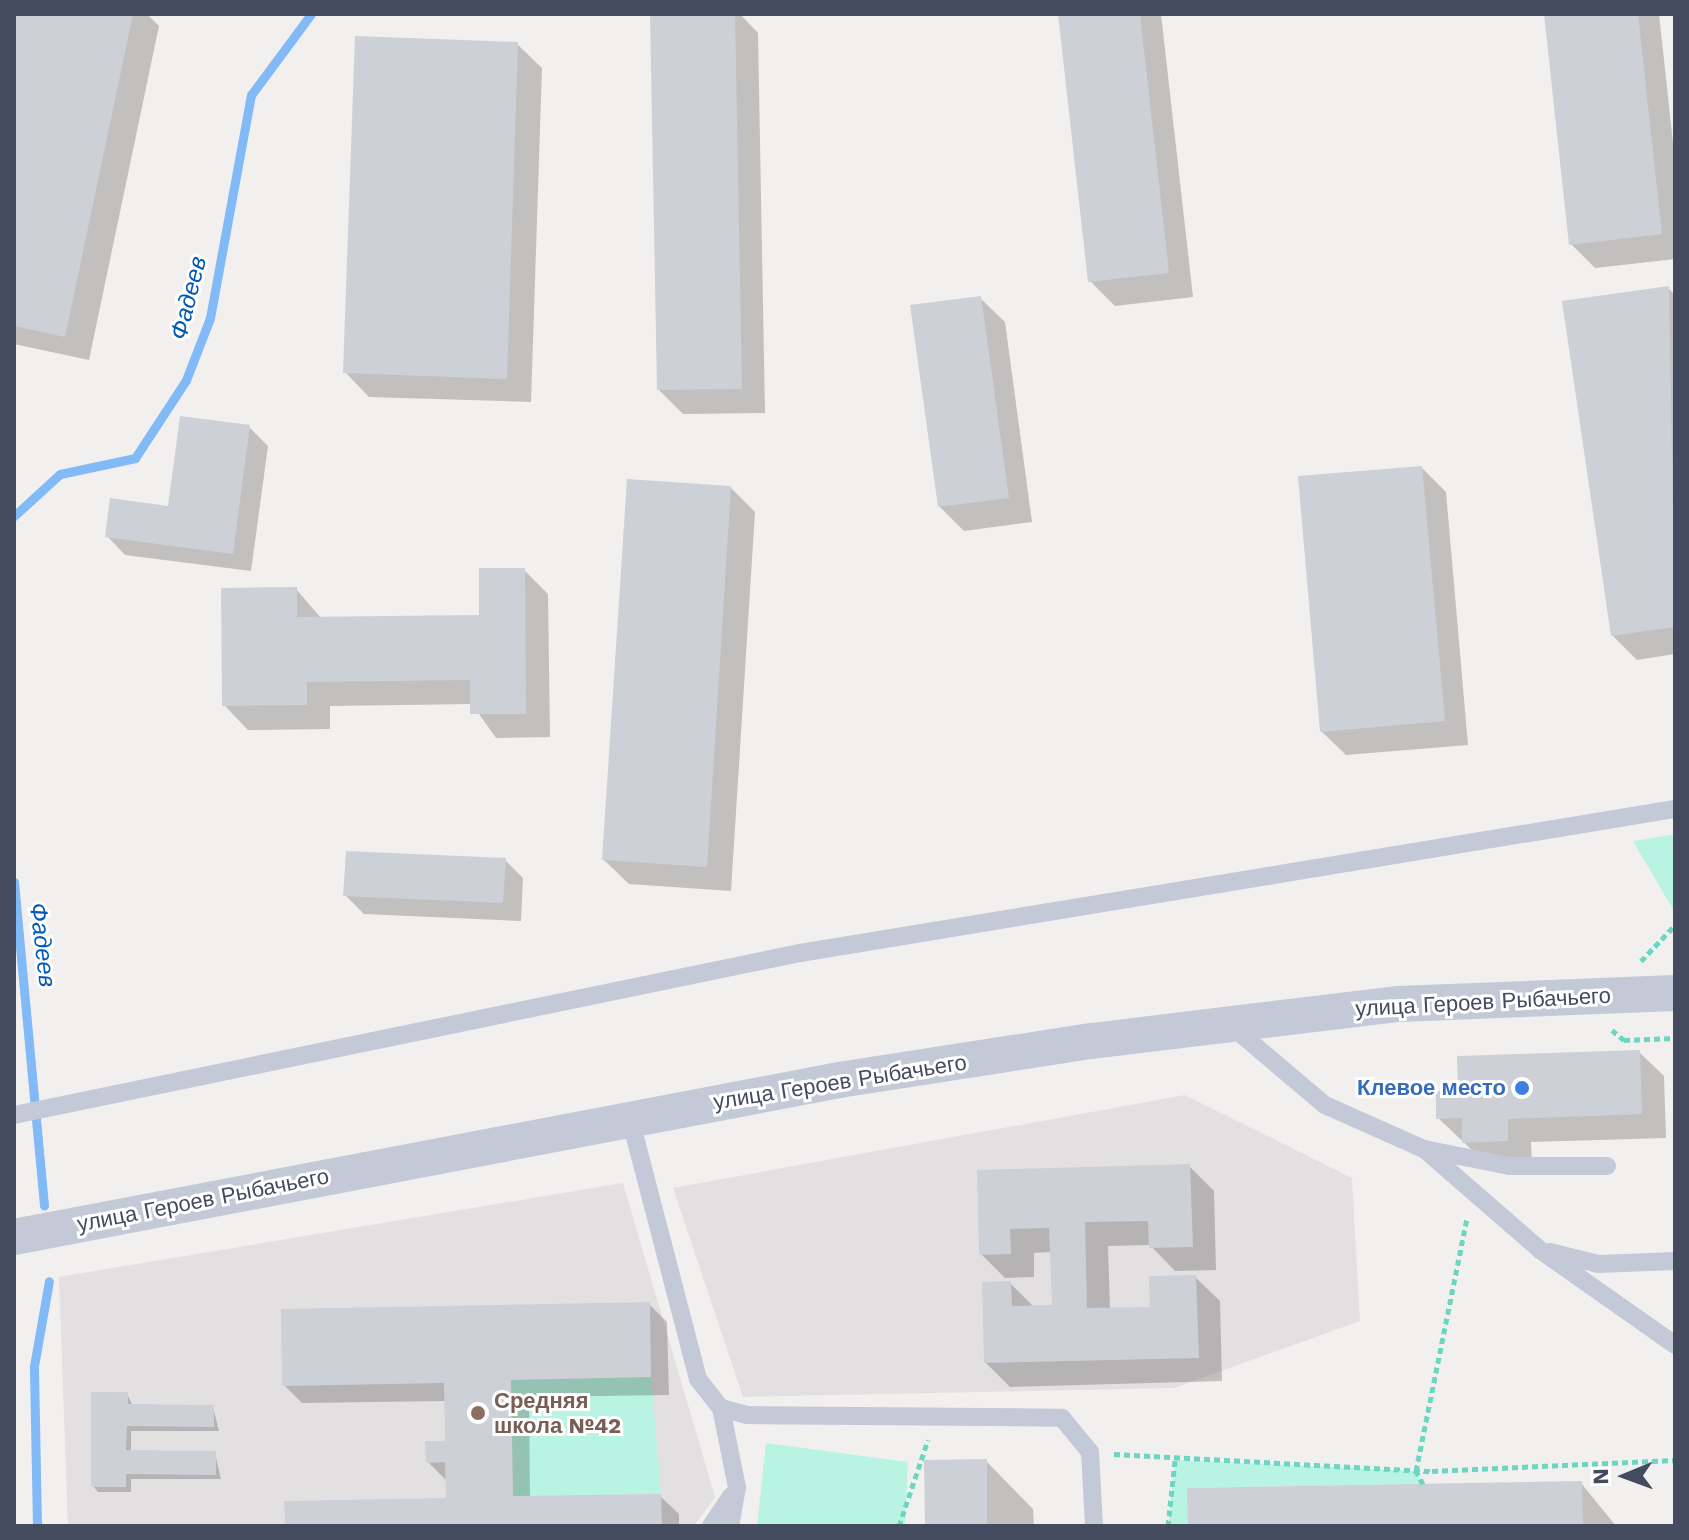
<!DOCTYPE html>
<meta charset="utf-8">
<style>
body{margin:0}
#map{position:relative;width:1689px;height:1540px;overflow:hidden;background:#f2f0ef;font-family:"Work Sans",sans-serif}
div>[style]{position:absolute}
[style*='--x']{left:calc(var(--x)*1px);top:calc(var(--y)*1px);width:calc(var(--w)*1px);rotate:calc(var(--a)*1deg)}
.education>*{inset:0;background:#e3e0e1}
.green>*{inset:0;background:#b9f4e2}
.shadow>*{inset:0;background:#0003}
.stream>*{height:9px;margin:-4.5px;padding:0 4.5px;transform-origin:4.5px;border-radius:4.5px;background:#81baf6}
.building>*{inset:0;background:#ced0d8}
.path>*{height:5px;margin-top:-2.5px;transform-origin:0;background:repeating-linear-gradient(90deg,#6dd6c2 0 6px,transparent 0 10px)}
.service>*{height:18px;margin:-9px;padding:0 9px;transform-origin:9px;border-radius:9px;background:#c4c9d8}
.minor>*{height:36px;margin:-18px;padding:0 18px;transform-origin:18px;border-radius:18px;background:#c4c9d8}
.dots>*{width:22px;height:22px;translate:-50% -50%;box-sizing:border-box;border:4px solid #fff;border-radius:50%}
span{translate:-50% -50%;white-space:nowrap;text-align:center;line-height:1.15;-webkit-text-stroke:6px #fff;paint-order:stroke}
.street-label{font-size:22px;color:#454b5f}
.shop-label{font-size:22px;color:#366cbe;font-weight:700}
.right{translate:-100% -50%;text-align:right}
.education-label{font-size:22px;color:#785e54;font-weight:700}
.left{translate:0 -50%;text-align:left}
.water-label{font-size:24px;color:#0059b7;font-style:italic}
.frame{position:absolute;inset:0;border:16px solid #454b5f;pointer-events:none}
.north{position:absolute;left:1585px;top:1436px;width:80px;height:80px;-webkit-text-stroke:6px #fff;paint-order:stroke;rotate:269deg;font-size:22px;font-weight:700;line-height:32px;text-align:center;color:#454b5f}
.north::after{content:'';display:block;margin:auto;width:28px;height:36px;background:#454b5f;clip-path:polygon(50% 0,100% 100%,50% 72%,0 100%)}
</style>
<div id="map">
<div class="education">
<i style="clip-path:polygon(1185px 1095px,1352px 1178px,1360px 1321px,1174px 1388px,743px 1397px,673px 1188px)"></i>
<i style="clip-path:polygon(623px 1183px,715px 1497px,694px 1526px,68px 1526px,59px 1277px)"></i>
</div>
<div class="green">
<i style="clip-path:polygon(1675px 834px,1675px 913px,1633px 841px)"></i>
<i style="clip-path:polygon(651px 1377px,661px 1494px,513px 1496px,511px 1380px)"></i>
<i style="clip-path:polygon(766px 1443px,908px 1462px,905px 1526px,757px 1526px)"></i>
<i style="clip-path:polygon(1175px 1460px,1416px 1471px,1423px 1484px,1188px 1488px,1188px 1526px,1168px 1526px)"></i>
</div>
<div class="shadow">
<i style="clip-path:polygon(14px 14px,147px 14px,159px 26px,89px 360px,14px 344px)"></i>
<i style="clip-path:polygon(652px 14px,740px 14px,758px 33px,765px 413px,683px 414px,659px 390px)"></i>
<i style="clip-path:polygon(1060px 14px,1161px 14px,1193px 297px,1115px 306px,1090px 281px)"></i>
<i style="clip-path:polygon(1546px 14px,1659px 14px,1675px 161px,1675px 259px,1595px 268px,1571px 244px)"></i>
<i style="clip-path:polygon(517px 44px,542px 68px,531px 402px,369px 397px,345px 372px)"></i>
<i style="clip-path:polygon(1668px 288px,1675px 295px,1675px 654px,1637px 660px,1612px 635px)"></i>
<i style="clip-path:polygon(980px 298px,1005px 322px,1032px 522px,964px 531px,940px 507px)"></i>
<i style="clip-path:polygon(249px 427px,268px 446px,251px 571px,125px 555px,107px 536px,170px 508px)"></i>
<i style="clip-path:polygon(1422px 468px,1446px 492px,1468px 745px,1346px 755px,1321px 731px)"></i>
<i style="clip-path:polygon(730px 487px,755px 512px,731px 891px,629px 884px,604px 860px)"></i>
<i style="clip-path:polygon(524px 570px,548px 594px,550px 737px,496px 738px,472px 704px,330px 706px,330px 729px,248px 730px,224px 705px,296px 589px,321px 618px,481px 617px)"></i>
<i style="clip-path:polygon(505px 860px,523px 878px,521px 921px,364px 914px,345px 895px)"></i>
<i style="clip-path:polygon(1639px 1052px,1664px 1076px,1666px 1138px,1531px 1142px,1532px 1165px,1489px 1166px,1438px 1118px,1460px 1092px)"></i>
<i style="clip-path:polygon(1189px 1166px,1214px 1191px,1216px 1270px,1175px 1271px,1150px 1245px,1108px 1246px,1110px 1310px,1152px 1309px,1195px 1277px,1220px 1301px,1222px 1381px,1010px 1387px,986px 1363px,1010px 1283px,1035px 1308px,1054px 1307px,1052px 1252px,1034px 1253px,1034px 1277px,1005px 1278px,981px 1254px,979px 1172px)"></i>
<i style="clip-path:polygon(649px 1304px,667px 1322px,669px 1395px,529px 1397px,530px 1498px,660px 1496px,679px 1514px,679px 1526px,287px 1526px,448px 1500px,446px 1480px,428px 1462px,447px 1443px,446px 1401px,302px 1403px,284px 1385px)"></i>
<i style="clip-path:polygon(127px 1394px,133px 1406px,213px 1407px,219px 1431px,131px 1431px,131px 1452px,215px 1453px,221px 1479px,131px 1479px,131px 1492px,98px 1492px,93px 1486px)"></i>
<i style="clip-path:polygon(986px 1461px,1033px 1509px,1034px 1526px,927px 1526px)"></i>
<i style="clip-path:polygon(1581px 1483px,1616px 1526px,1190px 1526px)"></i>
</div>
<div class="stream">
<i style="--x:14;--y:516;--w:62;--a:-42.4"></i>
<i style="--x:60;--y:474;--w:77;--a:-12"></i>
<i style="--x:135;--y:458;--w:93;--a:-56.8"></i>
<i style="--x:186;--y:380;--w:66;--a:-68.8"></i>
<i style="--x:210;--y:318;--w:227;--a:-79.6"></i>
<i style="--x:251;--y:95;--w:101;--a:-53.5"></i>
<i style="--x:14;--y:882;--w:325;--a:84.7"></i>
<i style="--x:37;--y:1526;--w:160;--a:-91.1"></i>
<i style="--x:34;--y:1366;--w:86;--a:-80"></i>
</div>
<div class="building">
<i style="clip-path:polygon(14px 14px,133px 14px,65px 337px,14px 326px)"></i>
<i style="clip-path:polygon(650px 14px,735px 14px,742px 389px,657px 390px)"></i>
<i style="clip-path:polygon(1058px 14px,1140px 14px,1169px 273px,1088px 282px)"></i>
<i style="clip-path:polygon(1544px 14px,1638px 14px,1662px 234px,1569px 245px)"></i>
<i style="clip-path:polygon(355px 36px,518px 42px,507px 379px,343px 373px)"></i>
<i style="clip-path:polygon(1669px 286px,1675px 627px,1611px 636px,1562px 301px)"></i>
<i style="clip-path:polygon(981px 296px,1009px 498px,938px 507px,910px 305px)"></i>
<i style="clip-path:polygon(180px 416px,250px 425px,233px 554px,105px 537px,110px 498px,168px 506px)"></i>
<i style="clip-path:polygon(1422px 466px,1445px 721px,1320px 732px,1298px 476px)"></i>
<i style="clip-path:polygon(627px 479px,731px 486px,707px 867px,602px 860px)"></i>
<i style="clip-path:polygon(479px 568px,525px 568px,526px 714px,470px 714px,470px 680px,307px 682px,307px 705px,222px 706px,221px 588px,297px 587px,297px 617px,479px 615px)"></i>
<i style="clip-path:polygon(346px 851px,506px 858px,503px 903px,343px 896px)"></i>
<i style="clip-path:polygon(1640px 1050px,1642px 1114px,1508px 1119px,1508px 1141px,1462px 1143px,1462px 1118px,1436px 1119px,1436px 1091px,1458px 1090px,1457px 1056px)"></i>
<i style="clip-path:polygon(1190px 1164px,1193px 1247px,1149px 1248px,1148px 1221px,1085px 1222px,1087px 1308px,1150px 1307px,1149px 1276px,1196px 1275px,1199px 1358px,984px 1363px,982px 1282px,1011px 1281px,1012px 1306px,1052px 1305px,1049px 1228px,1010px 1229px,1011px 1254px,979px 1255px,977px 1170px)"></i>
<i style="clip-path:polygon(650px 1302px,651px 1377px,511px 1380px,513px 1496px,661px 1494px,662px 1526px,285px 1526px,284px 1501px,446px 1498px,445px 1462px,426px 1463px,425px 1441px,445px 1441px,444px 1383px,282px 1386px,281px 1309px)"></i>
<i style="clip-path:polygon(91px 1392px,128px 1392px,128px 1404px,214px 1405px,214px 1427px,127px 1426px,126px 1450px,216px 1451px,216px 1475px,126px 1474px,126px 1487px,91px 1487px)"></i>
<i style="clip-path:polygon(987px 1459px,987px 1526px,925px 1526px,924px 1460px)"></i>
<i style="clip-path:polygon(1582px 1481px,1583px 1526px,1188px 1526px,1187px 1488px)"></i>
</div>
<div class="path">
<i style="--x:1641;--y:961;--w:50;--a:-46.6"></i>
<i style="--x:1612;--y:1030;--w:16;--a:40"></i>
<i style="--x:1624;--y:1040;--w:51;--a:-2.2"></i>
<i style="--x:1114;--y:1454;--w:318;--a:3.1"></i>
<i style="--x:1432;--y:1471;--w:243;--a:-2.6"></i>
<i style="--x:1423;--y:1484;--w:15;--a:-118"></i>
<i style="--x:1416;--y:1471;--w:257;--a:-78.6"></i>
<i style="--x:899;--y:1526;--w:91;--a:-71.4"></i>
<i style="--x:1168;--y:1526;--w:66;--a:-83.9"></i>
</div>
<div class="service">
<i style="--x:1229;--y:1024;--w:126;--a:40.2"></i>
<i style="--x:1325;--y:1105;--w:108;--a:24"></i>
<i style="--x:1424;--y:1149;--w:154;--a:41"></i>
<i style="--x:1540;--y:1250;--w:165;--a:35.1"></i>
<i style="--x:14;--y:1115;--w:803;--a:-11.65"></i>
<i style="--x:800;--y:953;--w:887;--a:-9.35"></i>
<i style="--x:630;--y:1118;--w:270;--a:75.4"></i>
<i style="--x:698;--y:1379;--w:37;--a:52"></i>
<i style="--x:721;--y:1408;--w:27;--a:15"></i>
<i style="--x:747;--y:1415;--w:315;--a:0.5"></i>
<i style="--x:1062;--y:1418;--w:44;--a:50.5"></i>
<i style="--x:1090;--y:1452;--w:74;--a:86.9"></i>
<i style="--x:1424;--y:1149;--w:87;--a:11.3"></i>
<i style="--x:1509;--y:1166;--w:98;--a:0"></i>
<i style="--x:1550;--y:1252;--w:50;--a:13.8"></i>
<i style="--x:1599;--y:1264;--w:76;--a:-2.3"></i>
<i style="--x:721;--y:1408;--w:81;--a:78.6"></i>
<i style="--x:737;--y:1487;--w:40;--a:100"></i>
<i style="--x:711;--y:1526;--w:36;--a:-56"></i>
</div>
<div class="minor">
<i style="--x:14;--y:1237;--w:840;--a:-10.77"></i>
<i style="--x:839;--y:1080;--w:256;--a:-8.8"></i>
<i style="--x:1092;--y:1041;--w:309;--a:-6.9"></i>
<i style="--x:1399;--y:1004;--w:276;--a:-2.3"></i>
</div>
<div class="dots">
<i style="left:1522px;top:1088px;background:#3f7fe0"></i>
<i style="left:478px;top:1413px;background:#8d6e63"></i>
</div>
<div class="street-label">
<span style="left:1483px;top:1002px;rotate:-3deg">улица Героев Рыбачьего</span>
<span style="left:840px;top:1082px;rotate:-9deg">улица Героев Рыбачьего</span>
<span style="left:203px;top:1200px;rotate:-11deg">улица Героев Рыбачьего</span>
</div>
<div class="shop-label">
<span class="right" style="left:1506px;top:1088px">Клевое место</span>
</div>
<div class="education-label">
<span class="left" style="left:494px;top:1413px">Средняя<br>школа №42</span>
</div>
<div class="water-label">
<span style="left:189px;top:298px;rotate:-76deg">Фадеев</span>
<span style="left:42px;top:945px;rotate:83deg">Фадеев</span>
</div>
<div class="frame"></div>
<div class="north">N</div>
</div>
